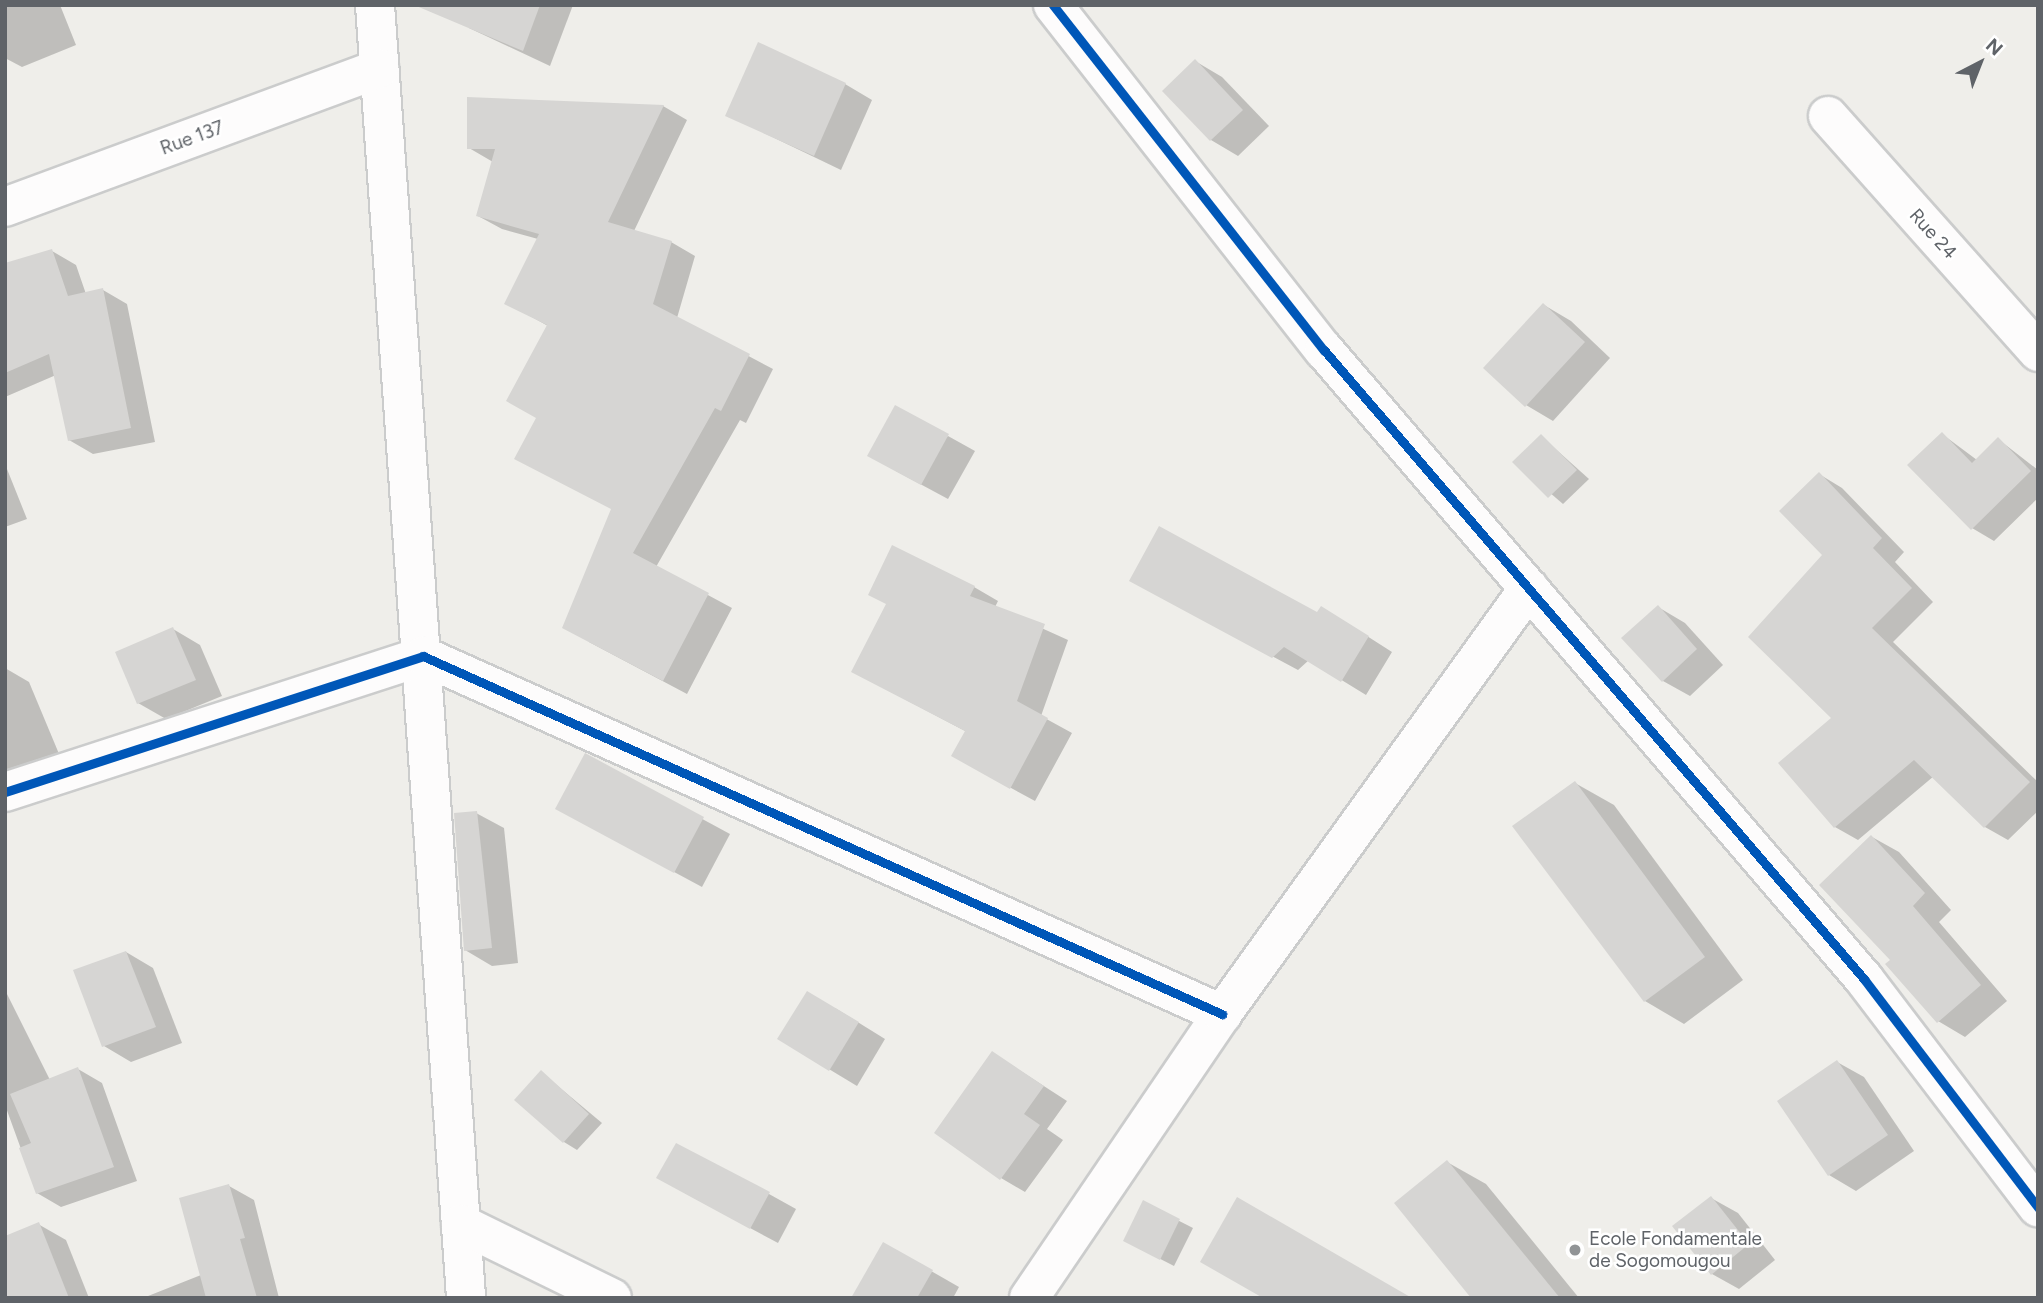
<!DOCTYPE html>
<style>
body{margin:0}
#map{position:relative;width:2043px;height:1303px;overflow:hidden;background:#efeeea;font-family:Figtree,sans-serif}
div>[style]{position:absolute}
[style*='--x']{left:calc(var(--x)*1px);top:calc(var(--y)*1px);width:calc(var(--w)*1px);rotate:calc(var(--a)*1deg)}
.shadow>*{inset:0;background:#0003}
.building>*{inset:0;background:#d6d5d3}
.roads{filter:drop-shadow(2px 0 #cbcccc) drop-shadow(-2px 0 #cbcccc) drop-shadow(0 2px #cbcccc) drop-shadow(0 -2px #cbcccc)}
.minor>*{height:38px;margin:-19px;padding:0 19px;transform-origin:19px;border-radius:19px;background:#fdfcfc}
.cycleway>*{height:9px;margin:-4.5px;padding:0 4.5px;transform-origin:4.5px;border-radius:4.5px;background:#0057b8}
.dots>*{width:19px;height:19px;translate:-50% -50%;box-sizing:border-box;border:4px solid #fff;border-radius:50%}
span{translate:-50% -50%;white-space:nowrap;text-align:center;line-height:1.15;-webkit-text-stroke:5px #fff;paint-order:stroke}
.street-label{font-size:19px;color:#5f6368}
.poi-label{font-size:19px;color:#5f6368}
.left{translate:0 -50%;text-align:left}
.frame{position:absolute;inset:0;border:7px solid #5f6368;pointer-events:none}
.north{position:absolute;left:1945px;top:28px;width:70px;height:70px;-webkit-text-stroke:5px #fff;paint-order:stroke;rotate:42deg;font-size:19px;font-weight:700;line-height:28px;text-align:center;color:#5f6368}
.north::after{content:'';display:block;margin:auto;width:24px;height:32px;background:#5f6368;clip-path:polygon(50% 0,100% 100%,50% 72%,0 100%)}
</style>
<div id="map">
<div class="shadow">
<i style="clip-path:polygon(5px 5px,60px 5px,76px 45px,22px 67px,5px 58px)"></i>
<i style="clip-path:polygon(478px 5px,573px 5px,550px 66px,469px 28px)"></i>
<i style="clip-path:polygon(1195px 61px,1222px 77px,1269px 126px,1238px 156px,1211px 140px)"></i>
<i style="clip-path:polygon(845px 84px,872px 100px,841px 170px,727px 115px)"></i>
<i style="clip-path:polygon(469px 99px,663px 106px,687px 120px,634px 231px,671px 242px,695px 256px,677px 318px,773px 369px,746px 423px,740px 420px,656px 567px,732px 608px,687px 694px,589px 642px,612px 509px,538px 417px,548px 326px,507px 303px,538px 239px,502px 229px,478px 216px,493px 162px,469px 148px)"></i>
<i style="clip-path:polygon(52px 251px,76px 265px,86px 294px,103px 290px,127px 304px,155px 442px,93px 454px,69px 440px,56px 375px,5px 397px,5px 326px)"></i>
<i style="clip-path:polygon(1544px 305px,1571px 321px,1610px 358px,1553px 421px,1526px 405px)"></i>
<i style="clip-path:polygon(1942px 434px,1977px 460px,1998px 439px,2038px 470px,2038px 498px,1994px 541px,1972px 528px)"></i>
<i style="clip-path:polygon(948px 436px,975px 451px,948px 499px,896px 471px)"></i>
<i style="clip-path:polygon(1541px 436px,1589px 479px,1563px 504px,1514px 462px)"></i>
<i style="clip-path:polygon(5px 464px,27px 519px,5px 527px)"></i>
<i style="clip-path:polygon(1819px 474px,1842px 488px,1904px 552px,1895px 562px,1933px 602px,1893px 642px,2038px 782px,2038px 811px,2008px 840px,1985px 827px,1934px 776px,1858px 840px,1835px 827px,1834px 718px)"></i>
<i style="clip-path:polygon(974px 587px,998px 601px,995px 607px,1068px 640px,1041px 716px,1072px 733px,1035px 801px,978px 770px,967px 732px,878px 685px)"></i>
<i style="clip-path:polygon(1156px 594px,1318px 615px,1345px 622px,1392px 652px,1366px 695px,1309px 660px,1298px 670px)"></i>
<i style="clip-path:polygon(1658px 607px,1685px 623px,1723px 665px,1690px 696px,1663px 681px)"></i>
<i style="clip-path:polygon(173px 629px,200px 645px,222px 696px,166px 719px,138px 703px)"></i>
<i style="clip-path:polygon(5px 668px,29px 682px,62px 761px,5px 780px)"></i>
<i style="clip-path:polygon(586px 756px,730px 834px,702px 887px,585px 824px)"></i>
<i style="clip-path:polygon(1575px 783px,1614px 805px,1743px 980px,1684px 1024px,1645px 1001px)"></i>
<i style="clip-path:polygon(476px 813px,504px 828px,518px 963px,492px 966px,465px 950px)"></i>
<i style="clip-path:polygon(1872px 837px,1899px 852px,1951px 910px,1939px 922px,2007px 1001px,1965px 1037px,1938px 1021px,1892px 960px)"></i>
<i style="clip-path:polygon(126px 952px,153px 968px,182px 1043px,131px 1062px,104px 1046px)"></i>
<i style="clip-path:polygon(5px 990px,50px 1080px,78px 1069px,102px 1083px,137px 1181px,61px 1207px,37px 1193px,5px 1105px)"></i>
<i style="clip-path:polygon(835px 1008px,885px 1039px,857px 1086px,779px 1039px)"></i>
<i style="clip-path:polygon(993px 1053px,1067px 1101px,1047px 1129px,1063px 1140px,1025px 1192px,1001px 1178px)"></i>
<i style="clip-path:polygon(1837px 1062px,1864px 1077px,1914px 1151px,1856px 1191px,1829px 1175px)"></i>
<i style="clip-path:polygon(541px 1072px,602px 1123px,577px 1150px,564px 1142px)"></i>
<i style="clip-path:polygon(1447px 1162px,1486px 1184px,1579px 1298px,1473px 1298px)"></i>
<i style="clip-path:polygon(229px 1186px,254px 1200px,279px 1298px,143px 1298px,201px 1275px)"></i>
<i style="clip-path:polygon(685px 1193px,769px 1194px,796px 1209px,778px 1243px)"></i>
<i style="clip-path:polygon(1711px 1198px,1738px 1213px,1775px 1260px,1739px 1289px,1712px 1274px)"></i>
<i style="clip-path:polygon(1144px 1203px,1193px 1228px,1174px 1266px,1139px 1248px)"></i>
<i style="clip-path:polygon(38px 1224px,66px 1240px,89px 1298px,5px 1298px)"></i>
<i style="clip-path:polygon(884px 1244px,959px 1287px,953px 1298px,872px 1298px)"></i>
</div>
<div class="building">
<i style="clip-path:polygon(414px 5px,540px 5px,523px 51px)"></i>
<i style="clip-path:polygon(758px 42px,846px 83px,814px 156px,725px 116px)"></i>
<i style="clip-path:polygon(1195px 59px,1243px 110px,1210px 141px,1162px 91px)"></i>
<i style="clip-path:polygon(467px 97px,664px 105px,608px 222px,672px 241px,653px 304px,750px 354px,721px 411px,715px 408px,633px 553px,709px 593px,663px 681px,562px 628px,611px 509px,514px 459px,536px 418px,506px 401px,547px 325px,504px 304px,539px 234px,476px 216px,495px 149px,467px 149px)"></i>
<i style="clip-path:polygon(52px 249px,68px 296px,103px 288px,131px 428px,68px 441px,49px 354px,5px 373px,5px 263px)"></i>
<i style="clip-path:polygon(1543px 303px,1585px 342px,1525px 407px,1483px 368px)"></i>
<i style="clip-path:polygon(895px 405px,949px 434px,921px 485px,867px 456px)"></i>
<i style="clip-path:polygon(1942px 432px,1972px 463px,1998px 437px,2031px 471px,1971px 530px,1907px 465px)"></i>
<i style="clip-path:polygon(1541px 434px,1577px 470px,1548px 498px,1512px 462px)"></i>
<i style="clip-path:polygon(1819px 472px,1882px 538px,1873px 548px,1912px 588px,1872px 628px,2030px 782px,1984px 828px,1914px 760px,1834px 828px,1778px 763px,1831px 718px,1748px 637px,1822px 555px,1779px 511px)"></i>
<i style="clip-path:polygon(1159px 526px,1317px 612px,1321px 606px,1369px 636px,1341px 682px,1284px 647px,1272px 658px,1129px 581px)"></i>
<i style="clip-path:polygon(892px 545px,975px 586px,970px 596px,1045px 624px,1017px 701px,1048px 718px,1010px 789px,951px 756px,965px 731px,851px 672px,886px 604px,868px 595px)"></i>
<i style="clip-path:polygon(1658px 605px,1697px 649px,1662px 682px,1621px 638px)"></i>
<i style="clip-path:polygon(173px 627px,196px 680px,137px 704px,115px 652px)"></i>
<i style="clip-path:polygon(585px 753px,704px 817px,674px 873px,555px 809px)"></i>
<i style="clip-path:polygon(1575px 781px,1705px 957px,1644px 1002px,1512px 826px)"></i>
<i style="clip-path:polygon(477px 811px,492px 948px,464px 951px,454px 813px)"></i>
<i style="clip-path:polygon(1871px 835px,1925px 893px,1913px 906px,1981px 985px,1937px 1023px,1885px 964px,1890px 960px,1819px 885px)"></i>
<i style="clip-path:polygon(126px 951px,156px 1027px,102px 1047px,73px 970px)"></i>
<i style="clip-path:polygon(807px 991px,859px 1022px,829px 1071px,777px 1039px)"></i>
<i style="clip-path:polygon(992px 1051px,1044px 1086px,1024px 1114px,1040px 1125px,1000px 1180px,934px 1133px)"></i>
<i style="clip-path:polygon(1837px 1060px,1888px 1135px,1828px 1176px,1777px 1101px)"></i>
<i style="clip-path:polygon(78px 1067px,114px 1167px,36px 1194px,19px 1148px,31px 1143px,10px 1094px)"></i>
<i style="clip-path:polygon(541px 1070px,589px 1114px,563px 1143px,514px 1100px)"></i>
<i style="clip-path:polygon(676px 1143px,770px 1192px,750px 1229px,656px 1178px)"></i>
<i style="clip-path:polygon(1447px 1160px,1560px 1298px,1471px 1298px,1394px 1203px)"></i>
<i style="clip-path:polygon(229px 1184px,245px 1238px,240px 1239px,257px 1298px,206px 1298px,179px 1198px)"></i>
<i style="clip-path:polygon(1711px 1196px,1749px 1244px,1711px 1275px,1672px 1226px)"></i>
<i style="clip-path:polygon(1237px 1197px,1412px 1298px,1263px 1298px,1200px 1262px)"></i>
<i style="clip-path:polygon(1143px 1200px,1180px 1219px,1160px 1260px,1123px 1241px)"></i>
<i style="clip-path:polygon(39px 1222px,69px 1298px,5px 1298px,5px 1236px)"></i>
<i style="clip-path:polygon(883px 1242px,933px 1270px,917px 1298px,851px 1298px)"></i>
</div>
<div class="roads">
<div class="minor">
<i style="--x:375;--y:5;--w:1296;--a:85.97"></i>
<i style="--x:1053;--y:5;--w:439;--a:51.9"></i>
<i style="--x:1324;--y:350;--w:829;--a:49.35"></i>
<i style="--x:1864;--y:979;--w:287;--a:52.7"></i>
<i style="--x:1828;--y:116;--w:316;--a:48.3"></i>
<i style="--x:5;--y:207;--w:399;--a:-20.3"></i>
<i style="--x:5;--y:792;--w:440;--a:-18"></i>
<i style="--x:423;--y:656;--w:876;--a:24.14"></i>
<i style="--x:461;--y:1224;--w:168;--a:26.1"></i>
<i style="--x:1029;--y:1298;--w:343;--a:-55.8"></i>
<i style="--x:1222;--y:1014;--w:525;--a:-54.22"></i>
</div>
</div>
<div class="cycleway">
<i style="--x:1053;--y:5;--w:439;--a:51.9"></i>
<i style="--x:1324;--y:350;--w:829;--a:49.35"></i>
<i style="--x:1864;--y:979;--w:287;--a:52.7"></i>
<i style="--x:5;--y:792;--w:440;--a:-18"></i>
<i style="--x:423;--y:656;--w:876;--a:24.14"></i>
</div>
<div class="dots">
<i style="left:1575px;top:1250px;background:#919496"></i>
</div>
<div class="street-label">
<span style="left:192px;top:138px;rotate:-20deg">Rue 137</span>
<span style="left:1933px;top:234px;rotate:48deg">Rue 24</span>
</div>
<div class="poi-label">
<span class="left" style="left:1589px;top:1250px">Ecole Fondamentale<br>de Sogomougou</span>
</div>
<div class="frame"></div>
<div class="north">N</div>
</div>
